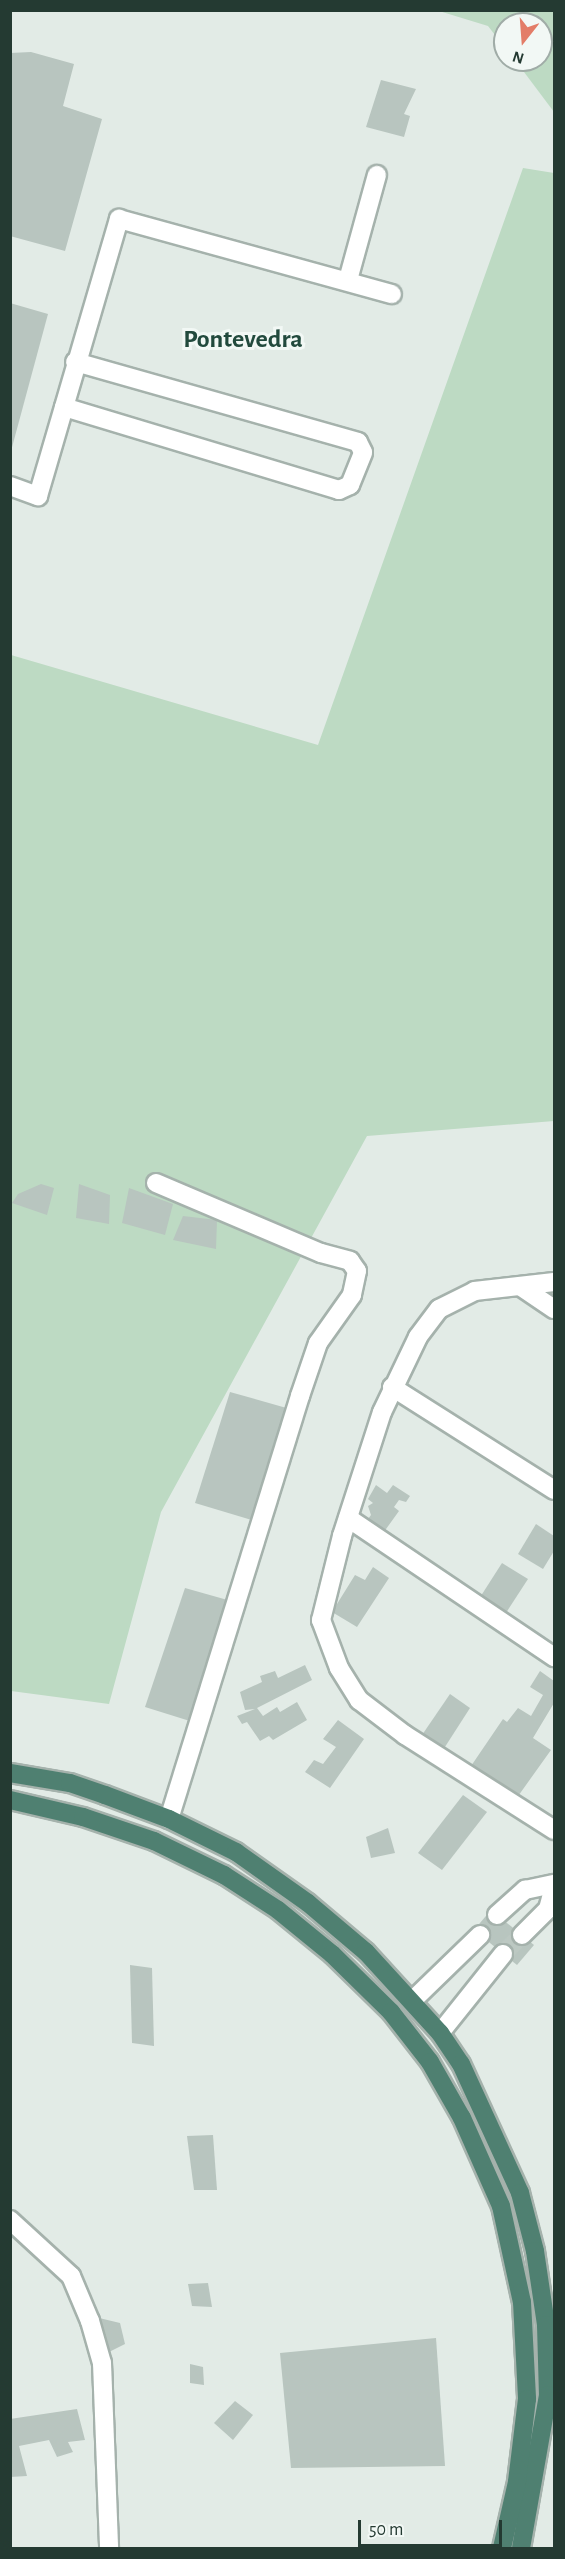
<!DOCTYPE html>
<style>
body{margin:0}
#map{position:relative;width:565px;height:2559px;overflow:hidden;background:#e2ebe6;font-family:"Alegreya Sans",sans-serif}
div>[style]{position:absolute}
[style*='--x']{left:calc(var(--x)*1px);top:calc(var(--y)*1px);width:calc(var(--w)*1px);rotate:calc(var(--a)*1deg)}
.green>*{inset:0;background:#bddac3}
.building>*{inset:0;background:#b8c5bf}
.minor-tunnel>*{height:18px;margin-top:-9px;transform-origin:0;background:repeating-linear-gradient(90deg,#bcc8c2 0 18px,transparent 0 27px)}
.roads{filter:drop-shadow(2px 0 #a5b2ac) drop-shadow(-2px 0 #a5b2ac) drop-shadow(0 2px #a5b2ac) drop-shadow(0 -2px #a5b2ac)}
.minor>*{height:18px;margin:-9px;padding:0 9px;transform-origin:9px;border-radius:9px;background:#fff}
.trunk>*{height:18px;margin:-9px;padding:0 9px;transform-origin:9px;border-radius:9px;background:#4f8071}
span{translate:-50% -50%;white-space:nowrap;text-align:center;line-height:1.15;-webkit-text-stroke:6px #f2f8f5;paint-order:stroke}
.neighbourhood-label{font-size:26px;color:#224a3d;font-weight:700}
.frame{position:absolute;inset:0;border:12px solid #243a32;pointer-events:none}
.north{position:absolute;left:493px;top:12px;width:60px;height:60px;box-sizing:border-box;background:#f2f8f5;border:2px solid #a0aca7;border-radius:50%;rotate:197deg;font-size:16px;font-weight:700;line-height:24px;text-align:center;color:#243a32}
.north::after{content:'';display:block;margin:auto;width:21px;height:27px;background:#e37d68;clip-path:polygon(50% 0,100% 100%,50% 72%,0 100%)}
.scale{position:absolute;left:358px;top:2520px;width:144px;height:27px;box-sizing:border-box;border:3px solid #243a32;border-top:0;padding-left:8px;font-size:18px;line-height:21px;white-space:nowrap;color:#243a32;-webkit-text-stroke:4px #f2f8f5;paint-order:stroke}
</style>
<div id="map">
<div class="green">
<i style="clip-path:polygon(439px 11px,554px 11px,554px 112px,515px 60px,541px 60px,541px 24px,505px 24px,505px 48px,488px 26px)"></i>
<i style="clip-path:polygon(523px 168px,554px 173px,554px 1121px,367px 1136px,161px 1512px,109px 1704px,11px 1691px,11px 655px,318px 745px)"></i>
</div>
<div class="building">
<i style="clip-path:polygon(31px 52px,74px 64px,63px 106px,102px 119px,65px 251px,10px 236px,10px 53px)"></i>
<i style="clip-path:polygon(381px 80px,416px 89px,404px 114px,410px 116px,404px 137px,366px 127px)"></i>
<i style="clip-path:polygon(10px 303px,48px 314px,11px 451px,10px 451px)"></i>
<i style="clip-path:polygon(41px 1184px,54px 1188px,47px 1215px,12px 1203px,18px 1194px)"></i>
<i style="clip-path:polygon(79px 1184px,110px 1195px,109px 1224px,76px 1218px)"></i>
<i style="clip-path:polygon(129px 1188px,173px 1204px,165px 1235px,122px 1223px)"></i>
<i style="clip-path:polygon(183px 1216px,217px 1220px,216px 1249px,173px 1240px)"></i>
<i style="clip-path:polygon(230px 1392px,290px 1409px,255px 1521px,195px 1503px)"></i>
<i style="clip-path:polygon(376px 1485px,387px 1493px,393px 1485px,410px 1496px,406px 1502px,399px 1500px,394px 1507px,399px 1511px,381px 1536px,365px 1523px,371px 1515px,368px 1506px,373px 1503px,368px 1499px)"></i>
<i style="clip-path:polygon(536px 1524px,554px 1536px,554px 1551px,543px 1569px,518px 1554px)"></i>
<i style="clip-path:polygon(502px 1563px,528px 1579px,502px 1619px,477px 1602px)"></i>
<i style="clip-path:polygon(373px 1567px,389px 1578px,357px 1627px,332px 1612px,355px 1575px,365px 1580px)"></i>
<i style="clip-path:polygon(185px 1588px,231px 1601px,193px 1722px,145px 1707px)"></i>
<i style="clip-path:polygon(305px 1665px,312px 1680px,257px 1708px,263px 1716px,277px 1707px,280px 1712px,297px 1702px,307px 1720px,273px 1740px,269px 1736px,260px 1741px,247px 1722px,242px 1724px,237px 1716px,255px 1709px,245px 1710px,240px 1692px,262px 1682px,260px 1676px,275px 1671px,278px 1678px)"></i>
<i style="clip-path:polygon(540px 1671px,554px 1681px,554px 1703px,533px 1738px,551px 1750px,516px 1799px,469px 1769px,503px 1719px,507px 1722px,518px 1708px,531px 1716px,543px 1695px,530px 1687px)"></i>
<i style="clip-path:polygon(450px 1694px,470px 1708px,443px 1750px,422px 1735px)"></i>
<i style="clip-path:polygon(338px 1720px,364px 1739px,330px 1788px,305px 1772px,314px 1760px,323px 1764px,336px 1747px,323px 1739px)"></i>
<i style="clip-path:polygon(463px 1795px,487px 1812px,442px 1870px,418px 1853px)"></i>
<i style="clip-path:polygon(388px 1828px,395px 1853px,371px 1858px,366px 1837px)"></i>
<i style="clip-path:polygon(491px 1910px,534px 1945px,517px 1965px,474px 1930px)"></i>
<i style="clip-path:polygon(130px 1965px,152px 1968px,154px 2046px,132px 2043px)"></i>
<i style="clip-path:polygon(213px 2135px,217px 2190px,194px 2190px,187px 2136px)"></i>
<i style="clip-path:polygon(208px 2283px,212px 2307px,192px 2306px,188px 2284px)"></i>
<i style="clip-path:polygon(95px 2317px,120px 2323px,125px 2344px,109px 2352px)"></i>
<i style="clip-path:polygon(436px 2338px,445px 2466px,291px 2468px,280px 2353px)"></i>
<i style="clip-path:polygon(190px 2364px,203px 2367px,204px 2385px,190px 2383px)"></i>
<i style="clip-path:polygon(235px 2401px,253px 2415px,233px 2440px,214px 2423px)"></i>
<i style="clip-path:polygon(77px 2409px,85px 2440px,68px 2442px,73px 2452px,57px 2457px,49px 2440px,19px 2446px,27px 2476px,10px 2477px,10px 2419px)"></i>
</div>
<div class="minor-tunnel">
<i style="--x:503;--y:1954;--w:27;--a:-45"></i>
</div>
<div class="roads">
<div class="minor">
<i style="--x:348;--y:280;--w:109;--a:-74.6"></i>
<i style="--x:64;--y:407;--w:287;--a:16.8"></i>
<i style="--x:339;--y:490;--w:12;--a:-24"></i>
<i style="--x:350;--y:485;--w:35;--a:-68"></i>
<i style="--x:363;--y:452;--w:11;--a:-117"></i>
<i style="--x:358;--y:442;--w:294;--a:-164.2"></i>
<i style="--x:10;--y:486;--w:30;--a:20"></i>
<i style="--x:38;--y:496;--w:289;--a:-73.7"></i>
<i style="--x:119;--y:219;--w:283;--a:15.4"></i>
<i style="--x:156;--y:1183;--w:179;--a:23"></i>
<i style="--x:321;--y:1253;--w:30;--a:15"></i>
<i style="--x:350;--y:1261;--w:12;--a:55"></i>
<i style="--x:357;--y:1271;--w:25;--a:102"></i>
<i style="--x:352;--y:1295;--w:59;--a:125.3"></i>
<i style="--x:318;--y:1343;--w:56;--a:108.8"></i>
<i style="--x:300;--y:1396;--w:443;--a:107.2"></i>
<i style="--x:554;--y:1282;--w:80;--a:173.5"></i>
<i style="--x:475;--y:1291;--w:40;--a:153.4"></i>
<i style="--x:439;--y:1309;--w:35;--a:127"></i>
<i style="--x:418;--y:1337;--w:83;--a:115.6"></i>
<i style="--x:382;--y:1412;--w:130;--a:107.9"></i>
<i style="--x:342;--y:1536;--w:87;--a:104"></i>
<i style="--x:321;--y:1620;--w:51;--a:69.4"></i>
<i style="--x:339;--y:1668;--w:38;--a:58"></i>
<i style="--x:359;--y:1700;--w:58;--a:37.3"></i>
<i style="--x:405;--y:1735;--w:177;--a:32.5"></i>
<i style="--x:520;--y:1286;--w:41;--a:34.1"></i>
<i style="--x:392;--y:1387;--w:192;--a:32.4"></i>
<i style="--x:348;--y:1518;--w:249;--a:34"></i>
<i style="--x:497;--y:1915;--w:38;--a:-42"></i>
<i style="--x:525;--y:1890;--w:30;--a:-12"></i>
<i style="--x:522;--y:1935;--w:37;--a:-45"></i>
<i style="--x:548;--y:1909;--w:23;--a:-75"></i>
<i style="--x:412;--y:2001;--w:95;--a:-44.1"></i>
<i style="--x:440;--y:2033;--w:101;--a:-51.4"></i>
<i style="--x:10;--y:2220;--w:83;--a:42.6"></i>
<i style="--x:71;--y:2276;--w:49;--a:67.1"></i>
<i style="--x:90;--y:2321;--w:44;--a:74.1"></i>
<i style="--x:102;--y:2363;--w:185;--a:87.8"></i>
</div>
<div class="trunk">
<i style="--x:10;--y:1773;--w:61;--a:9.5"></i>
<i style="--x:70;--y:1783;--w:37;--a:19"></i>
<i style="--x:105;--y:1795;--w:68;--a:20.6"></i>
<i style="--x:169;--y:1819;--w:75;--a:26.2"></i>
<i style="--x:236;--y:1852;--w:88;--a:35.3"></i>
<i style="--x:308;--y:1903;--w:76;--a:40.2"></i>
<i style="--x:366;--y:1952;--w:110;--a:47.6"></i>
<i style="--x:440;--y:2033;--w:37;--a:56"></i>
<i style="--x:461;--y:2064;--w:142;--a:65.4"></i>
<i style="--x:520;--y:2193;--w:60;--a:75.5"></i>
<i style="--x:535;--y:2251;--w:75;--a:81.5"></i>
<i style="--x:546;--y:2325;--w:70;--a:88.4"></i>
<i style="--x:548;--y:2395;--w:155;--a:100"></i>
<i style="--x:10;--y:1800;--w:75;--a:13.1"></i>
<i style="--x:83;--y:1817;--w:75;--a:18.7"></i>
<i style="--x:154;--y:1841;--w:78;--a:25.9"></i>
<i style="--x:224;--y:1875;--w:64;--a:32.9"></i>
<i style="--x:278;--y:1910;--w:70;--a:39.2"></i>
<i style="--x:332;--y:1954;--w:83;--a:44.5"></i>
<i style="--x:391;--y:2012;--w:63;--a:52"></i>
<i style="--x:430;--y:2062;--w:64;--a:60.3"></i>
<i style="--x:462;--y:2118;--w:96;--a:66.1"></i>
<i style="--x:501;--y:2206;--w:98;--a:77.7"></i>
<i style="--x:522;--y:2302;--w:97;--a:87"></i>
<i style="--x:527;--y:2399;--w:84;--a:96.9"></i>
<i style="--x:517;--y:2482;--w:68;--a:102.8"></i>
</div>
</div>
<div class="neighbourhood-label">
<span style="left:243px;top:340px">Pontevedra</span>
</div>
<div class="frame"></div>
<div class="north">N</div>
<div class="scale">50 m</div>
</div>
